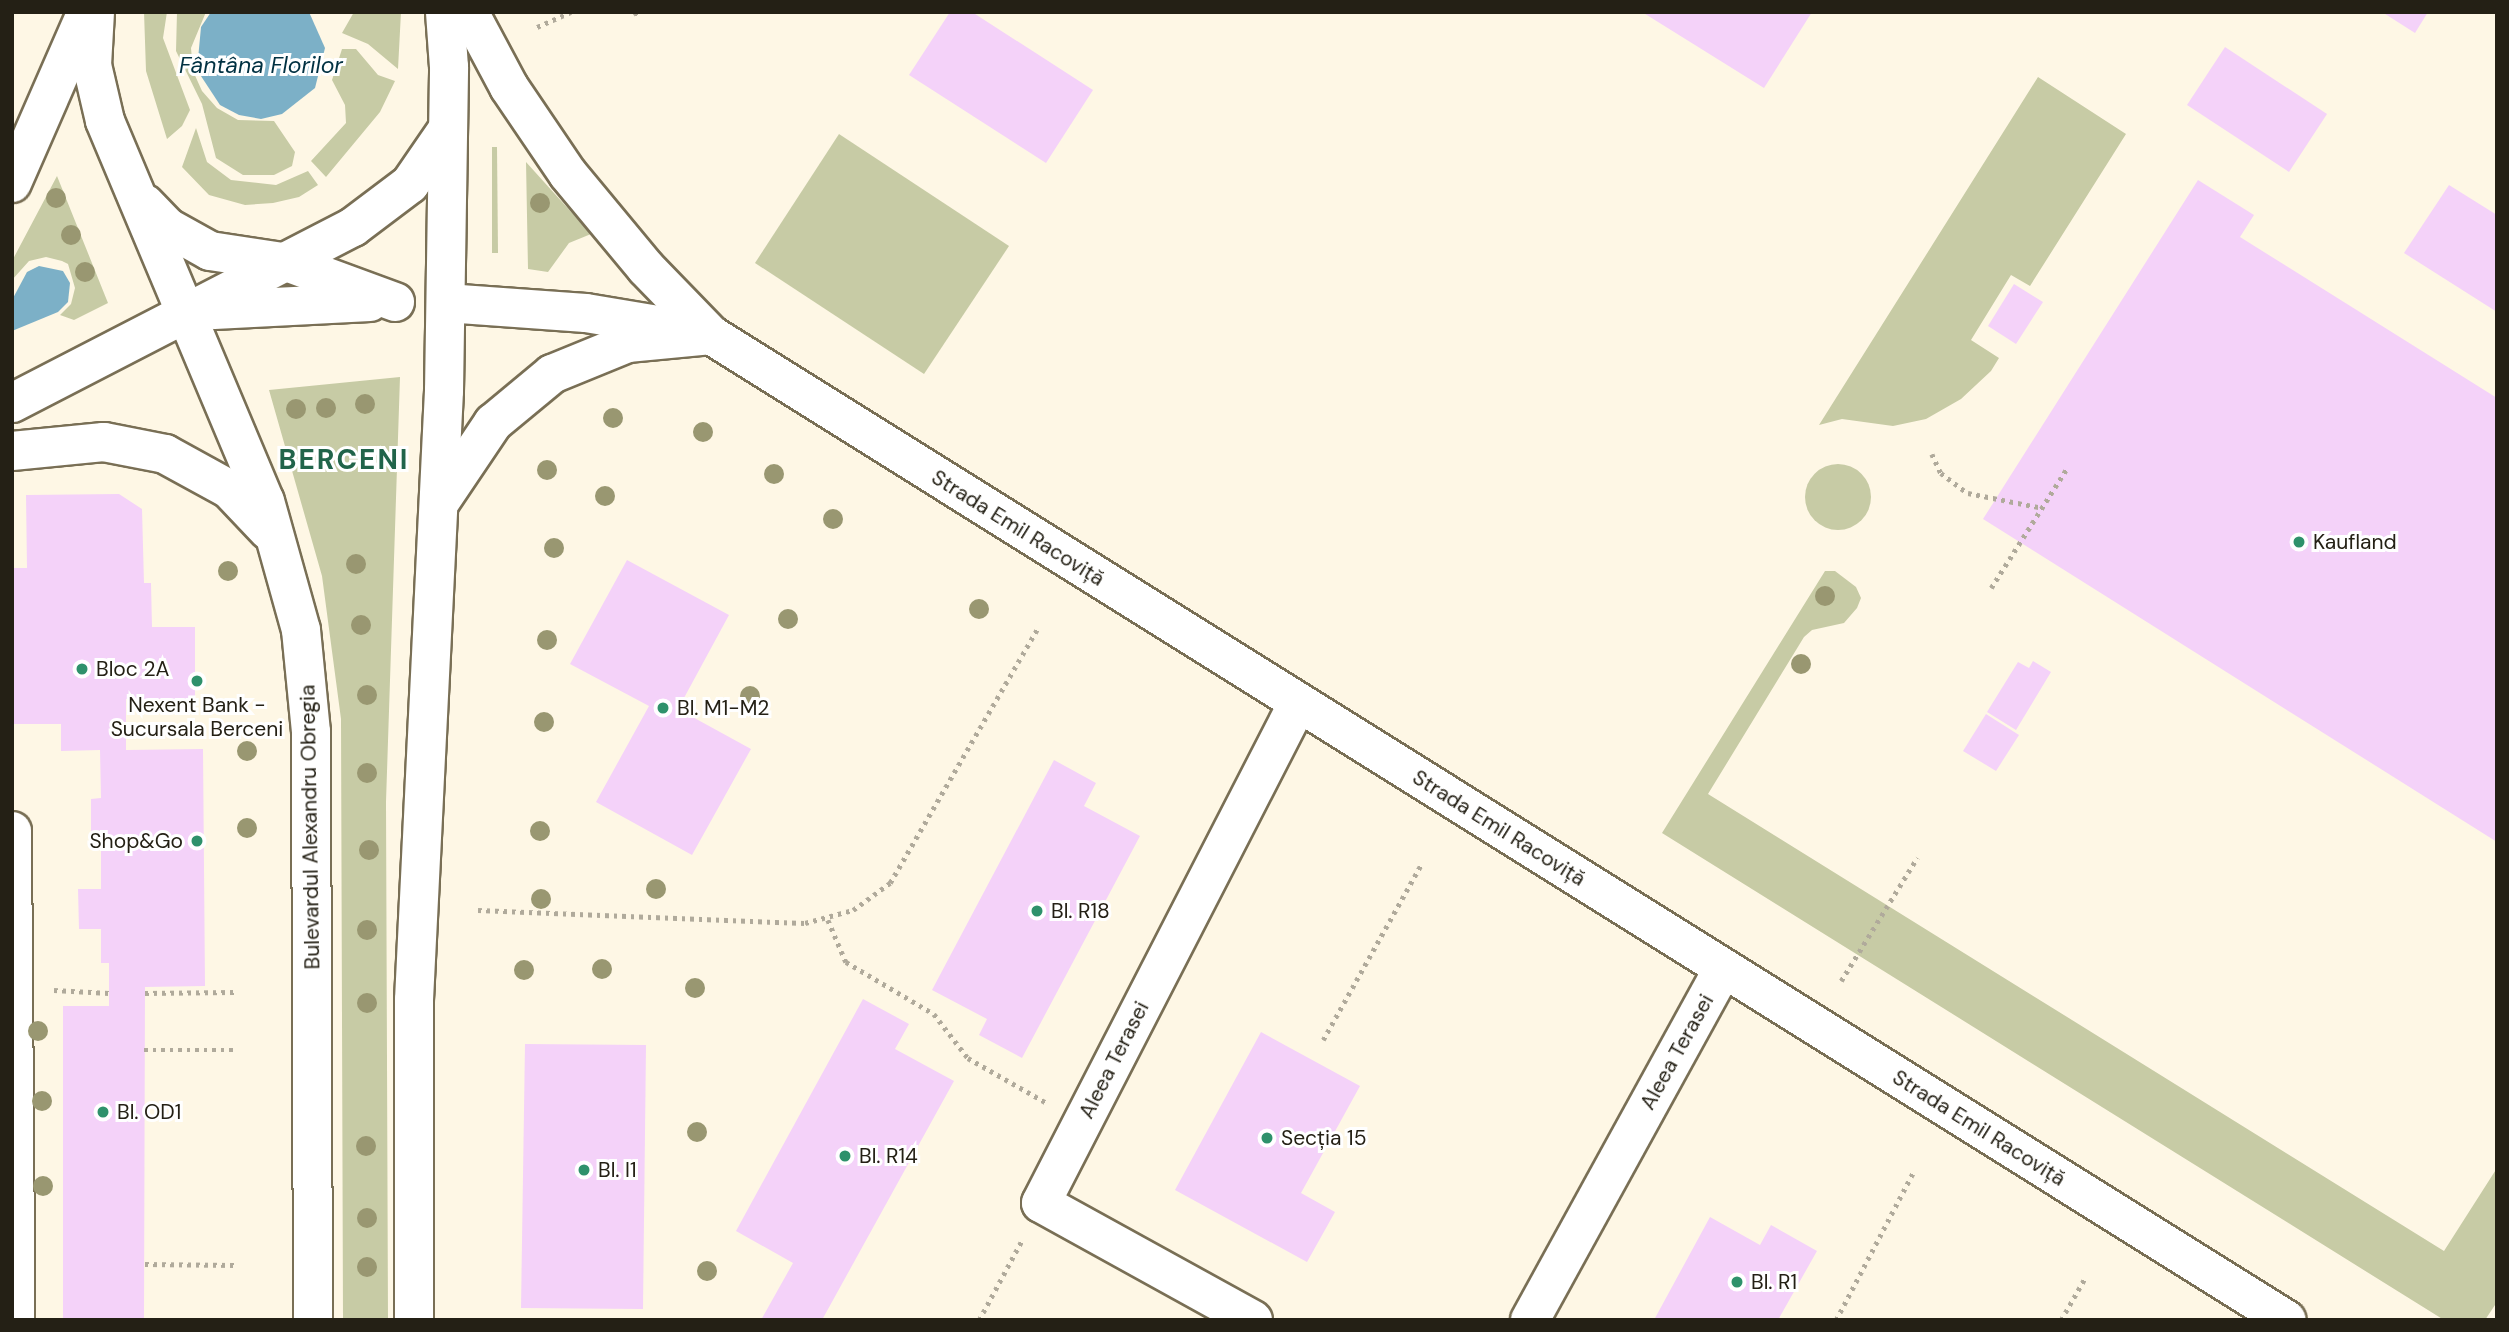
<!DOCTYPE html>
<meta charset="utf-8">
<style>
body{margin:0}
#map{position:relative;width:2509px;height:1332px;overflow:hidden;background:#fef7e5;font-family:"DM Sans",sans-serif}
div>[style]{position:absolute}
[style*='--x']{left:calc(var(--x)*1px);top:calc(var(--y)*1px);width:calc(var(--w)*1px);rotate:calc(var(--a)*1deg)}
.green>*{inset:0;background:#c7cba5}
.round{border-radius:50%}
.water>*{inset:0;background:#7cb0c7}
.building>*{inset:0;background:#f4d2f9}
.path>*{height:4.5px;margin-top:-2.25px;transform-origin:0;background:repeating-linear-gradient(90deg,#b0aa9b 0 3.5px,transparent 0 8.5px)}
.roads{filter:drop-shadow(2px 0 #796f55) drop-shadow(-2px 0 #796f55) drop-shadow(0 2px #796f55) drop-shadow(0 -2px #796f55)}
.minor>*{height:38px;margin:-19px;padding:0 19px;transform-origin:19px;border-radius:19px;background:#fff}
.tertiary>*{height:38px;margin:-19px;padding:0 19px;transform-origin:19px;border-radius:19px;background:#fff}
.secondary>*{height:38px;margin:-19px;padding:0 19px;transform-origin:19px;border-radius:19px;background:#fff}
.trees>*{width:20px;height:20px;margin:-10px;border-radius:50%;background:#999771}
.dots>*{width:19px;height:19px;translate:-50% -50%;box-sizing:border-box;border:4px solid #fff;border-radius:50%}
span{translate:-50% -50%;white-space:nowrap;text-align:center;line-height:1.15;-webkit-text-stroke:6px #fff;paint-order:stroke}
.street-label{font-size:21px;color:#242015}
.poi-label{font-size:21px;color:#242015}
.left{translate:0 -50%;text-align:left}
.right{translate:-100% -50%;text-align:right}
.water-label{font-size:23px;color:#013142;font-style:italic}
.district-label{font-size:28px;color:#21644a;font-weight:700;letter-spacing:2px}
.frame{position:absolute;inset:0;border:14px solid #242015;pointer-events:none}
</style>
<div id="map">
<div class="green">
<i style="clip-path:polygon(144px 12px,167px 12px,163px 38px,190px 110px,182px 126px,167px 139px,146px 71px)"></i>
<i style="clip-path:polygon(177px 12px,206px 12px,191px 48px,193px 71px,202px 91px,217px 108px,238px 120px,274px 121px,295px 152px,292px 166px,274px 175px,243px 175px,216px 158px,202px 104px,176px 51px)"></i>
<i style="clip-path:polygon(354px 12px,401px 12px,398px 69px,368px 44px,342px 33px)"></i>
<i style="clip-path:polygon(342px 49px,356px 49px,378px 75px,395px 81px,380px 112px,326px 177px,311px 161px,346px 123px,345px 105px,332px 80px)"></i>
<i style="clip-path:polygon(2038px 77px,2126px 134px,2030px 286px,2011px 275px,1971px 340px,1999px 358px,1991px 371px,1961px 399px,1926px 419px,1893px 426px,1842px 419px,1819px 425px)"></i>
<i style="clip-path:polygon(196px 128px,207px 162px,231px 180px,276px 185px,308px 171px,318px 185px,299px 197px,273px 203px,245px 205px,209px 195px,182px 167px)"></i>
<i style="clip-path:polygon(839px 134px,1009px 246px,924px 374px,755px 263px)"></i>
<i style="clip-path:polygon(492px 147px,497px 147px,498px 253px,492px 253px)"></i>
<i style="clip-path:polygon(526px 162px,591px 234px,569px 243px,548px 272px,528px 269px)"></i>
<i style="clip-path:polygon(57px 176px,108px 303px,74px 320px,60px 315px,71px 304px,75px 288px,68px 264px,62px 261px,46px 257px,29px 261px,12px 280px,12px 261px)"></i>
<i style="clip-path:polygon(400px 377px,386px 802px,388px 1320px,343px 1320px,341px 719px,322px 576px,269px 390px)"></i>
<i class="round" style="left:1805px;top:464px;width:66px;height:66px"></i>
<i style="clip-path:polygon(1825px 571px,1835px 571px,1856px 587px,1861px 598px,1857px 608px,1844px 623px,1812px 630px,1804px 637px,1708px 794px,2444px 1251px,2497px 1168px,2497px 1302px,2485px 1320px,2444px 1320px,1662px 833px)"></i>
</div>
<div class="water">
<i style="clip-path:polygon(211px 12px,309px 12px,325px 48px,315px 88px,282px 114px,261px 119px,239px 115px,220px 105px,197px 70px,201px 27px)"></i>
<i style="clip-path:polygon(39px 266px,63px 271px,70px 283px,68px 302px,58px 312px,12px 331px,12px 300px,27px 272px)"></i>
</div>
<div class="building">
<i style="clip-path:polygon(950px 12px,972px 12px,1093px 90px,1046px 163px,909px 75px)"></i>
<i style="clip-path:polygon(1642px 12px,1812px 12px,1764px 88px)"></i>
<i style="clip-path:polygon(2382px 12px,2428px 12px,2415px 33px)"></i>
<i style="clip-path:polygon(2225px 47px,2327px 114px,2289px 172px,2187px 105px)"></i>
<i style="clip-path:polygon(2198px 180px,2254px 215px,2240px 237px,2497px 398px,2497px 842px,1983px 519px)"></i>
<i style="clip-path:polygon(2449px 185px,2497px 215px,2497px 312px,2404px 253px)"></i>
<i style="clip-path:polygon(2014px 284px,2043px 302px,2016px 344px,1988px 326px)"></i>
<i style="clip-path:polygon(119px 494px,142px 509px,144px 583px,151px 583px,152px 627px,195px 627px,195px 699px,126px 699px,126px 750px,203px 749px,205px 986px,145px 987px,144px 1320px,63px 1320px,63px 1006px,109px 1006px,109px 963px,101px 963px,101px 929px,79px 929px,78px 889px,101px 889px,101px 846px,91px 846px,91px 799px,101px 798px,100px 750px,61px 751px,61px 724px,12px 724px,12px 568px,27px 568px,26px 495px)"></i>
<i style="clip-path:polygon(627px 560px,729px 615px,678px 709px,751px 749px,692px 855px,596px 802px,649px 706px,570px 664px)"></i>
<i style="clip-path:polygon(2033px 661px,2051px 672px,2016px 730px,1987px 712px,2018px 662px,2029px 668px)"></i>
<i style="clip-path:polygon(1986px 714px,2019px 735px,1996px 771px,1963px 751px)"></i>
<i style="clip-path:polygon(1054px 760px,1096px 783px,1084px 806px,1140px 836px,1022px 1058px,979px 1035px,987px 1019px,932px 990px)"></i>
<i style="clip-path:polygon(863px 999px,909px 1024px,895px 1049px,954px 1081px,822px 1320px,761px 1320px,793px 1263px,736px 1231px)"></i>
<i style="clip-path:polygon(1261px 1032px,1360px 1086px,1301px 1193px,1335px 1212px,1307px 1262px,1175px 1190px)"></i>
<i style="clip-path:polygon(525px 1044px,646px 1045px,643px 1309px,521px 1308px)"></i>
<i style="clip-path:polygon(1710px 1217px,1760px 1245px,1771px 1225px,1817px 1251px,1778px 1320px,1654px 1320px)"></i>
</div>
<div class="path">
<i style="--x:635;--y:12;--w:6;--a:51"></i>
<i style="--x:537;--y:27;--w:37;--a:-24"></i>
<i style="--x:1932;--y:454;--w:21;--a:65"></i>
<i style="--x:1941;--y:473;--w:34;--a:37"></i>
<i style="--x:1968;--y:493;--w:76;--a:11.3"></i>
<i style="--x:1991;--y:588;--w:140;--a:-57.6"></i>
<i style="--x:478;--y:910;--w:327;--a:2.3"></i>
<i style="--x:805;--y:923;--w:50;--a:-15.2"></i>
<i style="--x:853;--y:910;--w:46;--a:-36.1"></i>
<i style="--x:890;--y:883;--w:295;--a:-59.9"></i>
<i style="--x:828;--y:920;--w:46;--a:66.8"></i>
<i style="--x:846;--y:962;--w:102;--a:30.6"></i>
<i style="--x:934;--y:1014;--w:56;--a:52.3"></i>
<i style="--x:968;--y:1058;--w:89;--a:29.7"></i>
<i style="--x:1841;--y:981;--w:145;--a:-58.3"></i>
<i style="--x:54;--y:990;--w:55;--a:3.1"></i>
<i style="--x:145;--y:993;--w:89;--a:-0.6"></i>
<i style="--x:1323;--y:1040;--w:201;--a:-60.8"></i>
<i style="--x:144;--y:1050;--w:90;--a:0"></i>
<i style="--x:145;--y:1264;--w:89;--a:0.6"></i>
<i style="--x:979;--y:1320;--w:91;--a:-61.7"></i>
<i style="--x:1836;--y:1320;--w:168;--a:-62.4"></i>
<i style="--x:2061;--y:1320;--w:48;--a:-60.3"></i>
</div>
<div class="roads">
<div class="minor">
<i style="--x:12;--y:831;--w:489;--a:89.6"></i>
<i style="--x:1253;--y:1320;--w:242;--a:-151.1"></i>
<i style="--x:1041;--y:1203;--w:562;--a:-62.8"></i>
<i style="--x:1530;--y:1320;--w:401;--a:-61.2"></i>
</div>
<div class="tertiary">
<i style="--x:469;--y:12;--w:85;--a:61.9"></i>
<i style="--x:509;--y:87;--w:105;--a:55.9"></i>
<i style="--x:568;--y:174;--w:122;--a:50.3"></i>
<i style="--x:646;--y:268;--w:93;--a:45.9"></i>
<i style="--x:711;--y:335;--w:1858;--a:32.01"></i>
<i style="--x:446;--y:303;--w:140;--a:4.1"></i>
<i style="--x:586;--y:313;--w:109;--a:9.5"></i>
</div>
<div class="secondary">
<i style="--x:95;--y:12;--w:53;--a:93.2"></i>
<i style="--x:92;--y:65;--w:57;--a:76.9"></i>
<i style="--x:105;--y:121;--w:412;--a:67.2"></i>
<i style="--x:265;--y:501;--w:134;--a:74.4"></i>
<i style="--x:301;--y:630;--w:102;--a:84.4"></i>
<i style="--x:311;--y:732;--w:588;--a:89.81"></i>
<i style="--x:12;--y:183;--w:184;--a:-66.4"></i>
<i style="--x:145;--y:204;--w:32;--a:46"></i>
<i style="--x:167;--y:227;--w:49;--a:29.2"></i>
<i style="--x:210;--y:251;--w:80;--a:8.6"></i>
<i style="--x:289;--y:263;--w:113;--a:20.2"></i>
<i style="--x:214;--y:310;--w:156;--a:-2.9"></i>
<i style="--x:12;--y:403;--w:384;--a:-27.3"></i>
<i style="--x:353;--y:227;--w:71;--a:-37"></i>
<i style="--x:410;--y:184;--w:65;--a:-55.6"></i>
<i style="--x:12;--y:451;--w:92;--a:-5.6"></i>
<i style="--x:104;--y:442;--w:62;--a:11.1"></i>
<i style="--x:165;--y:454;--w:73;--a:28.7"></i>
<i style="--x:229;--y:489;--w:57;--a:46.4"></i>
<i style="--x:442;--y:499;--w:92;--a:-56.1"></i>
<i style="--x:493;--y:423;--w:77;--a:-39.7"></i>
<i style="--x:552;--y:374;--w:82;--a:-22.2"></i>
<i style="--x:628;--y:343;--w:83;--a:-5.5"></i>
<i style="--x:414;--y:1320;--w:320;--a:-90"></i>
<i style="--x:414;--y:1000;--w:610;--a:-87.18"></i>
<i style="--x:444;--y:391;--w:324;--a:-89.1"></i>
<i style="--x:449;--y:67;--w:55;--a:-94.2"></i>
</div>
</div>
<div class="trees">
<i style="left:56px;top:198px"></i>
<i style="left:540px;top:203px"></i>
<i style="left:71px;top:235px"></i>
<i style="left:85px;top:272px"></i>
<i style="left:365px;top:404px"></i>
<i style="left:326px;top:408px"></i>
<i style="left:296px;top:409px"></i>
<i style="left:613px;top:418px"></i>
<i style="left:703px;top:432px"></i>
<i style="left:547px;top:470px"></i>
<i style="left:774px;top:474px"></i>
<i style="left:605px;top:496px"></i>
<i style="left:833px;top:519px"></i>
<i style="left:554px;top:548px"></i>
<i style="left:356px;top:564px"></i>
<i style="left:228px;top:571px"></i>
<i style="left:1825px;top:596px"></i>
<i style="left:979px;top:609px"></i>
<i style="left:788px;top:619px"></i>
<i style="left:361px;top:625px"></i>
<i style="left:547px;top:640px"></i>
<i style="left:1801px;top:664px"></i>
<i style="left:367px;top:695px"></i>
<i style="left:750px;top:696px"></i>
<i style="left:544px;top:722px"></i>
<i style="left:247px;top:751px"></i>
<i style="left:367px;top:773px"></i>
<i style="left:247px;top:828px"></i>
<i style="left:540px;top:831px"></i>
<i style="left:369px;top:850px"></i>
<i style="left:656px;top:889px"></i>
<i style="left:541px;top:899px"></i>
<i style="left:367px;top:930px"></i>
<i style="left:602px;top:969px"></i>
<i style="left:524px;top:970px"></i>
<i style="left:695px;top:988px"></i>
<i style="left:367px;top:1003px"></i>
<i style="left:38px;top:1031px"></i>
<i style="left:42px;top:1101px"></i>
<i style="left:697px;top:1132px"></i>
<i style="left:366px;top:1146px"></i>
<i style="left:43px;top:1186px"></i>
<i style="left:367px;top:1218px"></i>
<i style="left:367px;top:1267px"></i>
<i style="left:707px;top:1271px"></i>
</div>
<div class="dots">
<i style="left:2299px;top:542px;background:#2e916b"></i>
<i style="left:82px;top:669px;background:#2e916b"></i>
<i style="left:197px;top:681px;background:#2e916b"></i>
<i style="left:663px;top:708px;background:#2e916b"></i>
<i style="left:197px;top:841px;background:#2e916b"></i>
<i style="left:1037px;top:911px;background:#2e916b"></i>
<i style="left:103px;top:1112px;background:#2e916b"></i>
<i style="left:1267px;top:1138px;background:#2e916b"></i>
<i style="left:845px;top:1156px;background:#2e916b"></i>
<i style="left:584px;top:1170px;background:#2e916b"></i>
<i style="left:1737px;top:1282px;background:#2e916b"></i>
</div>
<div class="street-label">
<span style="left:1018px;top:528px;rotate:32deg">Strada Emil Racoviță</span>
<span style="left:310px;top:827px;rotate:-91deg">Bulevardul Alexandru Obregia</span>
<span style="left:1499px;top:828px;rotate:32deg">Strada Emil Racoviță</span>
<span style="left:1677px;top:1052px;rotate:-61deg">Aleea Terasei</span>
<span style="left:1114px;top:1060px;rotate:-63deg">Aleea Terasei</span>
<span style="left:1979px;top:1128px;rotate:32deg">Strada Emil Racoviță</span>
</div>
<div class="poi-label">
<span class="left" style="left:2313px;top:542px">Kaufland</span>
<span class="left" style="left:96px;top:669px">Bloc 2A</span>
<span style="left:197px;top:717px">Nexent Bank -<br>Sucursala Berceni</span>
<span class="left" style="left:677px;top:708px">Bl. M1-M2</span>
<span class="right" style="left:183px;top:841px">Shop&amp;Go</span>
<span class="left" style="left:1051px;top:911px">Bl. R18</span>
<span class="left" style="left:117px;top:1112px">Bl. OD1</span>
<span class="left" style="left:1281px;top:1138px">Secția 15</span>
<span class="left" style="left:859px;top:1156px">Bl. R14</span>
<span class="left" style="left:598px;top:1170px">Bl. I1</span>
<span class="left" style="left:1751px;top:1282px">Bl. R1</span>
</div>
<div class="water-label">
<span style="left:261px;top:65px">Fântâna Florilor</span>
</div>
<div class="district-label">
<span style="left:344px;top:460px">BERCENI</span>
</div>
<div class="frame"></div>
</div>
